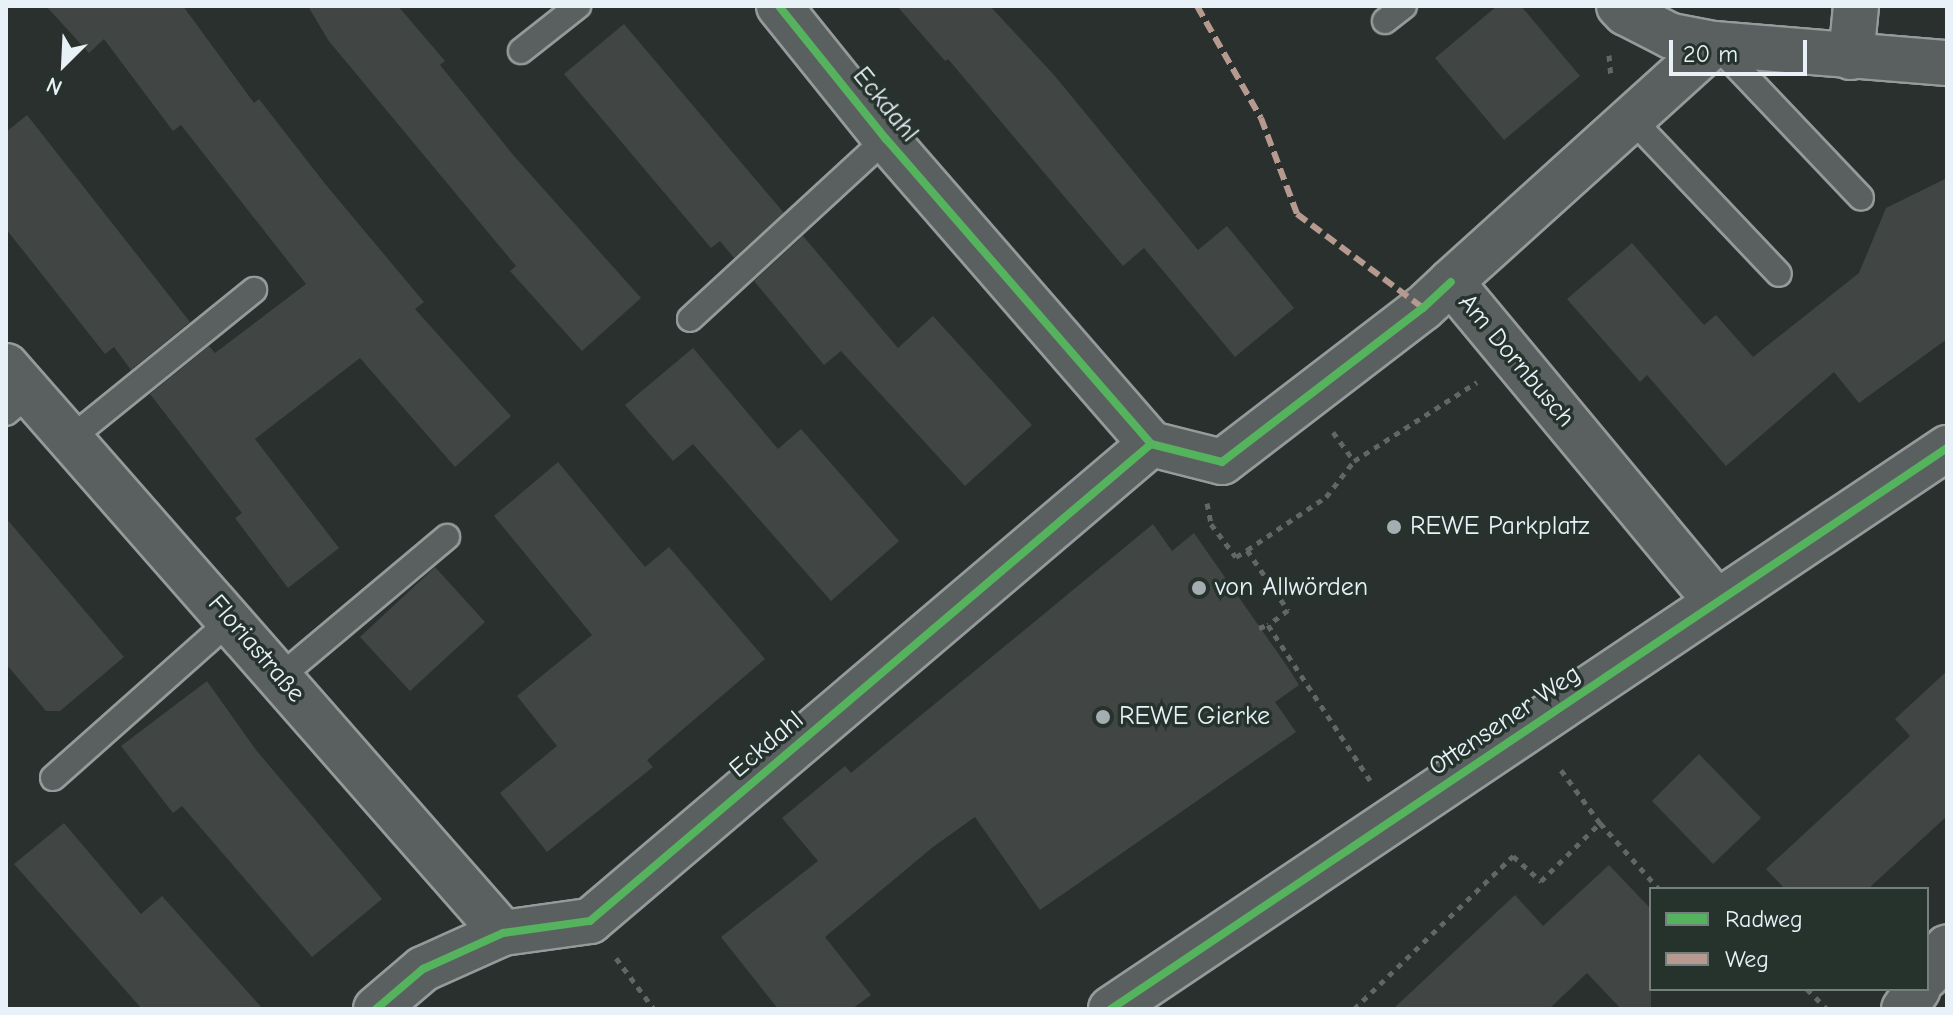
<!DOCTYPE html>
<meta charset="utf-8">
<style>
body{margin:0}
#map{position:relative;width:1953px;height:1015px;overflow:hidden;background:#29302d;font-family:"Comic Neue",sans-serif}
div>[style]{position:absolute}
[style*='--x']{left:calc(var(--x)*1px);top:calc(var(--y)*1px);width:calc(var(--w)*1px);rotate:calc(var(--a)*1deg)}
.building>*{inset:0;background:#414644}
.path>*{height:5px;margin-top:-2.5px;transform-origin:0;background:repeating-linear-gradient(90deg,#626665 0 6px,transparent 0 12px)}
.roads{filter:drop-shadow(2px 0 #959a9a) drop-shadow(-2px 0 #959a9a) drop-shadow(0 2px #959a9a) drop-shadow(0 -2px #959a9a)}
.lane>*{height:24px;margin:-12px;padding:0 12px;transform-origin:12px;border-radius:12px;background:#5a6060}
.street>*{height:44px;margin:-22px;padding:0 22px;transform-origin:22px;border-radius:22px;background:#5a6060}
.secondary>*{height:44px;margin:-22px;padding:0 22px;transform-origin:22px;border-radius:22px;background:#5a6060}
.quiet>*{height:6px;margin-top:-3px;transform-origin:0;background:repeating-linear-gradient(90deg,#b69a8f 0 12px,transparent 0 18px)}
.cycleway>*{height:8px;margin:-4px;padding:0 4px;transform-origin:4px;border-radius:4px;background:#56b35d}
.dots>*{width:22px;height:22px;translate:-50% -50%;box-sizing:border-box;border:4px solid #26332d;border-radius:50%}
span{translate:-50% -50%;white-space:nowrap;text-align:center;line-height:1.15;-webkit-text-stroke:7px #26332d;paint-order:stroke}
.street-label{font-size:26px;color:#e8f1f8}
.poi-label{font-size:26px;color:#e8f1f8}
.left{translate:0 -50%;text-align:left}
.frame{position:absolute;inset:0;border:8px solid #e8f1f8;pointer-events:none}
.legend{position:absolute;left:1649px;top:887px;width:280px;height:104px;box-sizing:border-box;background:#26332d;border:2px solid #747f7e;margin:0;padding:10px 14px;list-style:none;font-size:24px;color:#e8f1f8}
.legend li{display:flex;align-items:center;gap:16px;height:40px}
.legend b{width:40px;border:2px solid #747f7e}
.north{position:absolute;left:24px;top:24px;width:80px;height:80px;-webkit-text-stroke:6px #26332d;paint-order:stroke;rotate:204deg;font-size:22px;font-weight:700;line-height:32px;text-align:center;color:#e8f1f8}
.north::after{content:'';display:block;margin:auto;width:28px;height:36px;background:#e8f1f8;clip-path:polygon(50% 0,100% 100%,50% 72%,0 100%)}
.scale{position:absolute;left:1669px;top:40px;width:138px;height:36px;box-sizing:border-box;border:4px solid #e8f1f8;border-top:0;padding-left:10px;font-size:24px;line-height:28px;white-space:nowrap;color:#e8f1f8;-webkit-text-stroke:6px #26332d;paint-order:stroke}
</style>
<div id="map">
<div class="building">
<i style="clip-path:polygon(46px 6px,183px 6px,254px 103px,259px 99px,326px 185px,424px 302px,415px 309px,511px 416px,455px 467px,360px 358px,255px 439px,339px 548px,288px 588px,235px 518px,242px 513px,150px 394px,209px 346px,215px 353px,306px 284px,181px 125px,173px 131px,104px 39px,89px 53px)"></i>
<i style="clip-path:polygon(308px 6px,398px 6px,445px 61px,440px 65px,514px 156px,641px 298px,582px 351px,510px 271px,516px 266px,328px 40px)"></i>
<i style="clip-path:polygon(897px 6px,990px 6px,1054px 75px,1198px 250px,1227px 226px,1294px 308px,1235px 357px,1144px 248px,1123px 266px,948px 59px,945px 61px)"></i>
<i style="clip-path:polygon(1497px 6px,1521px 6px,1580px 76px,1504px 140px,1435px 58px)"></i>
<i style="clip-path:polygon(624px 24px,784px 213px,734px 258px,720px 241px,711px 248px,564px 74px)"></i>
<i style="clip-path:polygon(27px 115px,190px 322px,131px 370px,114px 347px,105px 354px,6px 229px,6px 132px)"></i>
<i style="clip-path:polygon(1947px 178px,1947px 339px,1859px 403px,1834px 372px,1726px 466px,1647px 375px,1640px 382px,1567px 299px,1632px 243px,1704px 325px,1716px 315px,1753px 357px,1859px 273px,1886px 208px)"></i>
<i style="clip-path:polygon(803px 236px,898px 348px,933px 316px,1032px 425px,965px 486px,841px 351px,824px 365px,754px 281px)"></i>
<i style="clip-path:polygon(693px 348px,778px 449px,801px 429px,899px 541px,831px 601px,693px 444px,673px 461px,625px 405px)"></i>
<i style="clip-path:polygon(558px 462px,645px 567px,669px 547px,765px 659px,647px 760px,653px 767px,547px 852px,500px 793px,557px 746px,517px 696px,592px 635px,494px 516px)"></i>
<i style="clip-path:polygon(6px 518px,124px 657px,60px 711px,46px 711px,6px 664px)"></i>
<i style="clip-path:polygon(1153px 524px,1172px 551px,1194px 533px,1289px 669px,1299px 685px,1275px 702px,1296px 732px,1040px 910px,975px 817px,933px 847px,825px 937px,871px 995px,852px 1009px,778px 1009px,721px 937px,818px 861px,782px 818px,845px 766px,851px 773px)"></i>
<i style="clip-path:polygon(435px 567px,485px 622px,410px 691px,360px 637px)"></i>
<i style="clip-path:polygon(1947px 671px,1947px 816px,1868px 889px,1785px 889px,1766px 869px,1910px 736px,1895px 719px)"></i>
<i style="clip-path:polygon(207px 681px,256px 750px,382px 899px,312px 957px,182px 806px,173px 813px,121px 746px)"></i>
<i style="clip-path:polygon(1699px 754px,1761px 818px,1713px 864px,1652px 801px)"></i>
<i style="clip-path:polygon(64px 823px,141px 914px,162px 896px,263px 1009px,142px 1009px,14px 864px)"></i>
<i style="clip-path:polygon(1609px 865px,1651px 909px,1651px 1009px,1621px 1009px,1587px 973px,1549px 1009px,1393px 1009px,1515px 895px,1543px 926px)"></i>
</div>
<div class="path">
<i style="--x:1609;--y:55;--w:22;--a:85"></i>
<i style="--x:1333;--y:432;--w:36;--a:54"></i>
<i style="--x:1354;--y:461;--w:146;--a:-32.7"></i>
<i style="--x:1207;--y:503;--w:21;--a:79"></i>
<i style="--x:1211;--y:524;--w:41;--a:52.9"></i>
<i style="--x:1236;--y:557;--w:13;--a:-32"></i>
<i style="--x:1247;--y:550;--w:73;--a:55.7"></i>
<i style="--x:1288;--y:610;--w:25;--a:143"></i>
<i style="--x:1247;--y:550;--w:95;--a:-33.9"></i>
<i style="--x:1326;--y:497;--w:46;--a:-52.1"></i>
<i style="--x:1259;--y:628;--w:9;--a:-18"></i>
<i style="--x:1268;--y:625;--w:186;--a:56.7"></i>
<i style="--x:1561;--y:770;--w:66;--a:53.7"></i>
<i style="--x:616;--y:958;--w:64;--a:53.3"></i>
<i style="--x:1807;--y:989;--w:28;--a:45"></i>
<i style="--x:1354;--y:1009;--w:221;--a:-43.9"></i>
<i style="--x:1513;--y:856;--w:38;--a:42"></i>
<i style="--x:1541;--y:881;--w:83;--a:-44.5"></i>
<i style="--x:1600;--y:823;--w:89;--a:48.2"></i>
</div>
<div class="roads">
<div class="lane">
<i style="--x:1385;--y:21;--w:24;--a:-38"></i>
<i style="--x:1717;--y:46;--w:209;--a:46.5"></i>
<i style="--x:521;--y:51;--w:73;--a:-38.3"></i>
<i style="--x:1630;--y:117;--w:216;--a:46.5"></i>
<i style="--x:690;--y:319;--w:266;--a:-42.6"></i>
<i style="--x:6;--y:413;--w:31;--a:-40"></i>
<i style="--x:70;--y:439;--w:237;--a:-39"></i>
<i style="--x:280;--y:677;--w:218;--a:-40"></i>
<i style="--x:53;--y:778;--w:238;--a:-41.6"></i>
</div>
<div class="street">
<i style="--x:779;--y:6;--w:171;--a:51.2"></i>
<i style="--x:886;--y:139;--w:404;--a:49"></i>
<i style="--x:1151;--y:444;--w:73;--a:14.2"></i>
<i style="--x:1222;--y:462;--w:253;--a:-37.5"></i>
<i style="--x:1423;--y:308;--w:38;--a:-43"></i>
<i style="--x:1619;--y:6;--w:10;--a:45"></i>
<i style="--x:1626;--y:13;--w:51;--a:27.1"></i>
<i style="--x:1671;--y:36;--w:44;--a:10.5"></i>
<i style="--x:1714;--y:44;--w:234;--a:4.7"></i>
<i style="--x:1714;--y:44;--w:355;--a:137.9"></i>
<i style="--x:1451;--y:282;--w:416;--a:50.3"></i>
<i style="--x:1851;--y:57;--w:51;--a:-84.4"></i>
<i style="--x:6;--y:366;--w:754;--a:48.76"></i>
<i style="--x:1927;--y:976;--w:35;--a:-55"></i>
<i style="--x:376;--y:1009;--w:62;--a:-40.4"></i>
<i style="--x:423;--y:969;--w:88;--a:-24.2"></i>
<i style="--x:503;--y:933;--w:88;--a:-7.9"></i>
<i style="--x:590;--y:921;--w:736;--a:-40.37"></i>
<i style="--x:1904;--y:1009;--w:24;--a:-55"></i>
</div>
<div class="secondary">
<i style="--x:1111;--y:1009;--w:1007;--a:-33.86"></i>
</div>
</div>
<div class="quiet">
<i style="--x:1197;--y:6;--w:129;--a:60.3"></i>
<i style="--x:1261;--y:118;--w:103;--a:69.4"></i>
<i style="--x:1297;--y:214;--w:157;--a:36.7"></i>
</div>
<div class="cycleway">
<i style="--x:779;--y:6;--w:171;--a:51.2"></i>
<i style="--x:886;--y:139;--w:404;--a:49"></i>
<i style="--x:1151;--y:444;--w:73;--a:14.2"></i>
<i style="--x:1222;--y:462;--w:253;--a:-37.5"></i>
<i style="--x:1423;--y:308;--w:38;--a:-43"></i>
<i style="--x:376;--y:1009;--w:62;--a:-40.4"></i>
<i style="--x:423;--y:969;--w:88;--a:-24.2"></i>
<i style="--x:503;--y:933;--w:88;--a:-7.9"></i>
<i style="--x:590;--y:921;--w:736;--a:-40.37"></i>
<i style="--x:1111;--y:1009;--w:1007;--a:-33.86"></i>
</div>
<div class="dots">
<i style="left:1394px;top:527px;background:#a5adb1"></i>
<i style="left:1199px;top:588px;background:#a5adb1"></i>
<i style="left:1103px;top:717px;background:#a5adb1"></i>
</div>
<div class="street-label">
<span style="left:885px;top:105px;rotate:51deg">Eckdahl</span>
<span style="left:1516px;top:361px;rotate:50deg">Am Dornbusch</span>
<span style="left:256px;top:649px;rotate:49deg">Floriastraße</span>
<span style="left:1505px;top:721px;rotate:-34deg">Ottensener Weg</span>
<span style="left:767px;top:745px;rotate:-40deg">Eckdahl</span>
</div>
<div class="poi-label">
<span class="left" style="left:1410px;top:527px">REWE Parkplatz</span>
<span class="left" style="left:1215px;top:588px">von Allwörden</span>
<span class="left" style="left:1119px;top:717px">REWE Gierke</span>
</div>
<div class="frame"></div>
<ul class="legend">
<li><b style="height:10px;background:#56b35d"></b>Radweg</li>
<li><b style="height:10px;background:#b69a8f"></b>Weg</li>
</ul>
<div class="north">N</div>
<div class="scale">20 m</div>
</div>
